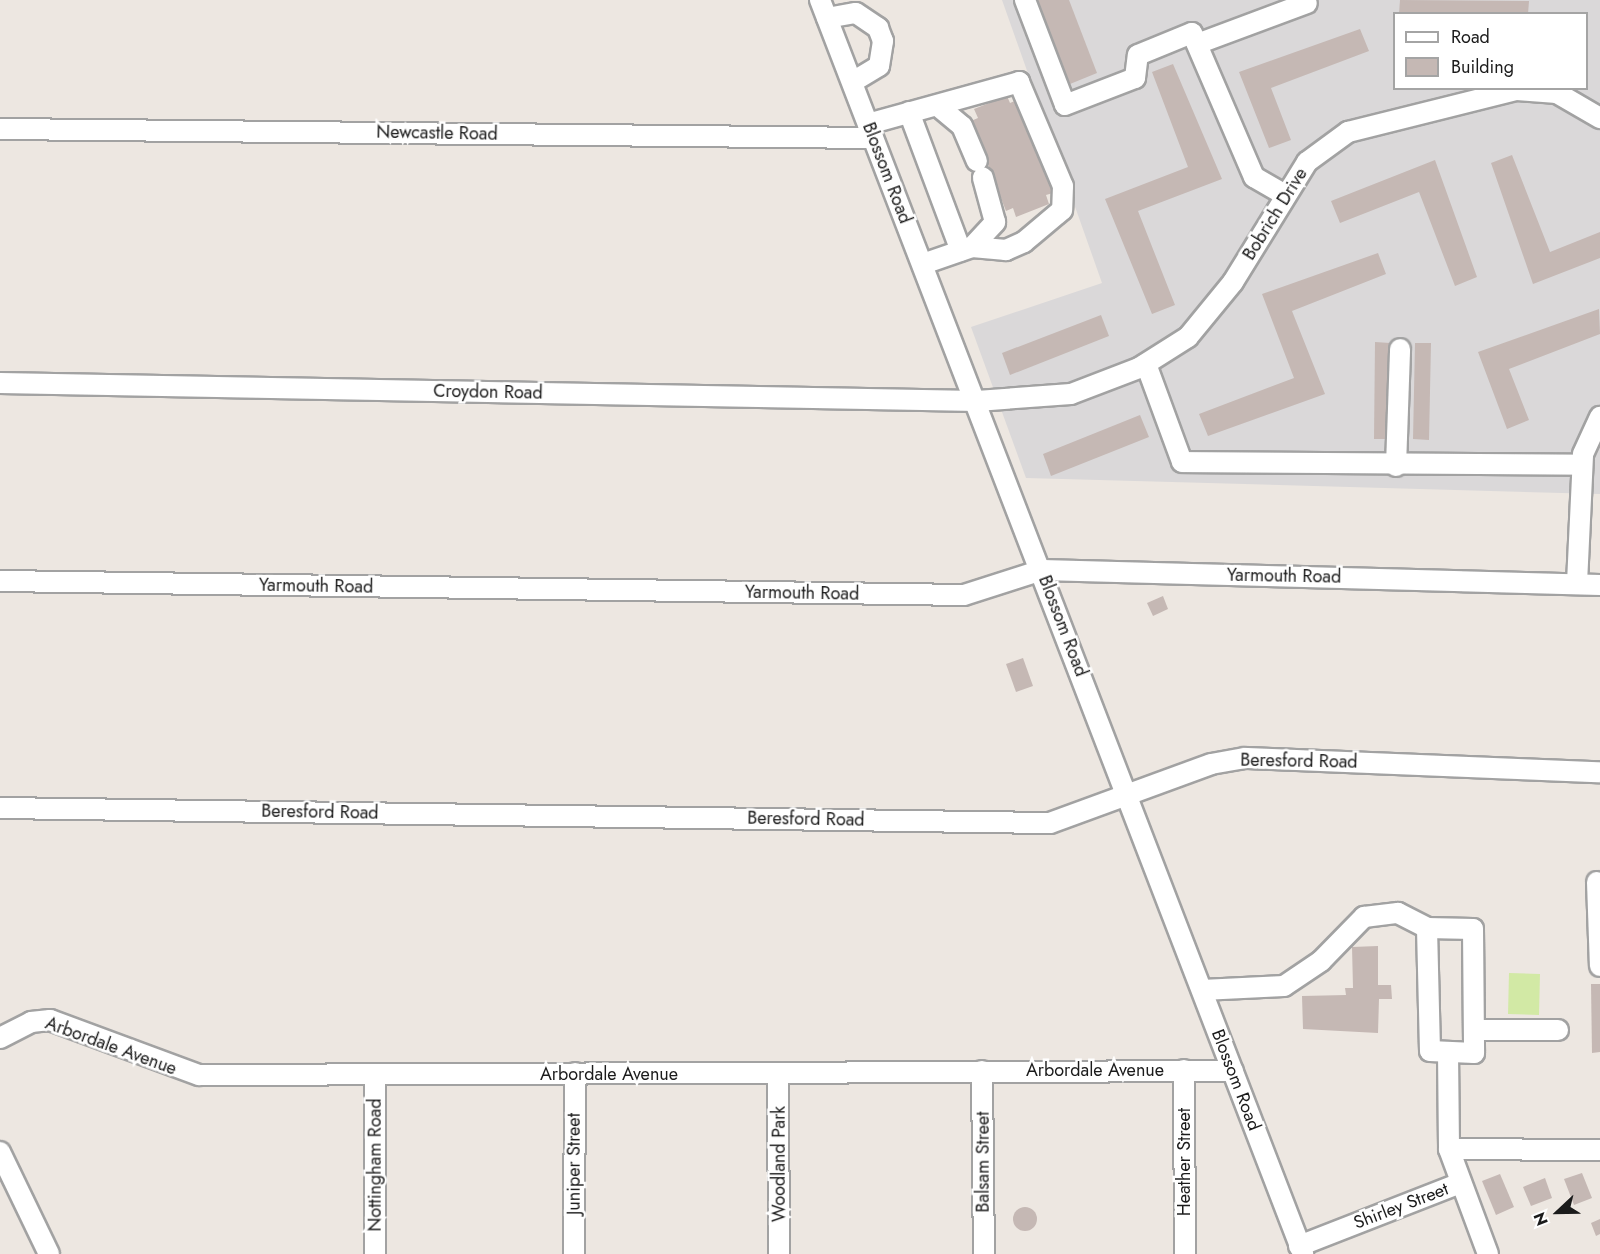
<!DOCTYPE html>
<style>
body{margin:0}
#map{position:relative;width:1600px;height:1254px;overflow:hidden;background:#ede7e1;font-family:Jost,sans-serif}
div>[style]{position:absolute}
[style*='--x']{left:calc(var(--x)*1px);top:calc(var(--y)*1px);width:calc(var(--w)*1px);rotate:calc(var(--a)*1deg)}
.residential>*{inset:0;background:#dad8d9}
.grass>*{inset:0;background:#d2e9a5}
.building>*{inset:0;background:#c5b8b4}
.round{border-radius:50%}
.roads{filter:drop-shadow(2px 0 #a2a2a2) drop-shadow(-2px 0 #a2a2a2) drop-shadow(0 2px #a2a2a2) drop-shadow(0 -2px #a2a2a2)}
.minor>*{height:20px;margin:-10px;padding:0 10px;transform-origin:10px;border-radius:10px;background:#fff}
span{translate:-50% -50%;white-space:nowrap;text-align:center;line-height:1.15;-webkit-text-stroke:5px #fff;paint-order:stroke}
.street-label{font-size:18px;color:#1b1b1b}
.legend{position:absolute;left:1393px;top:12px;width:195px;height:78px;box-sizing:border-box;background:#fff;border:2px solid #a4a4a4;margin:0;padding:8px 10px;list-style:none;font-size:18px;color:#1b1b1b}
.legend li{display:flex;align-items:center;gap:12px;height:30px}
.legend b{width:30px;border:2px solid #a4a4a4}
.north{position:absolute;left:1528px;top:1182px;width:60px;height:60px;-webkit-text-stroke:4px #fff;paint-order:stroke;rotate:248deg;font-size:16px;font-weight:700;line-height:24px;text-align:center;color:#1b1b1b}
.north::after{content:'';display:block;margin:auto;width:21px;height:27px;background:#1b1b1b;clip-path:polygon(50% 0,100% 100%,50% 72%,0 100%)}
</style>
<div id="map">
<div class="residential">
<i style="clip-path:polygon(evenodd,1002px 0,1600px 0,1600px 494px,1026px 478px,971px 327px,1102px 283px,1002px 0,1394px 14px,1586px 14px,1586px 88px,1394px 88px,1394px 14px)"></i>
</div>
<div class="grass">
<i style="clip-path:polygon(1509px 973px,1540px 974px,1539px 1015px,1508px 1014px)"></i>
</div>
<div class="building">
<i style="clip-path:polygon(1037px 0,1069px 0,1097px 73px,1070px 84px)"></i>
<i style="clip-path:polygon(1400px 0,1529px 1px,1528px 14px,1399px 14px)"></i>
<i style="clip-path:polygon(1360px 29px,1369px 51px,1271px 88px,1291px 140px,1269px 148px,1239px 72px)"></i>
<i style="clip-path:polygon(1173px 64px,1222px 179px,1138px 211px,1175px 305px,1152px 314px,1105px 199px,1188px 167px,1152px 72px)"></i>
<i style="clip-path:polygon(1007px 96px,1010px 103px,1017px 100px,1053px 193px,1046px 195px,1049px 204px,1016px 217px,1013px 208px,1006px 211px,971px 121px,978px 118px,974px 109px)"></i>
<i style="clip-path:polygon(1512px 155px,1550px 252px,1600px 232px,1600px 258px,1533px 284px,1491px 163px)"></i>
<i style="clip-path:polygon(1435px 160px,1477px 277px,1455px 286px,1419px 192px,1340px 223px,1331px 201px)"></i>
<i style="clip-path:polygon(1378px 253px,1386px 274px,1292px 311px,1325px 394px,1208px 436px,1199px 414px,1294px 378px,1262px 294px)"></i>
<i style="clip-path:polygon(1599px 309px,1600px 334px,1509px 369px,1529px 420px,1507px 429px,1478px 352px)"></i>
<i style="clip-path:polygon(1101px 315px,1109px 336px,1010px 375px,1002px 353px)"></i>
<i style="clip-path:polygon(1375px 342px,1390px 343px,1389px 439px,1374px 439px)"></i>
<i style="clip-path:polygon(1415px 343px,1431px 343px,1429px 440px,1413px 439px)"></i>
<i style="clip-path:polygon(1140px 415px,1149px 437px,1051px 476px,1043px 454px)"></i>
<i style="clip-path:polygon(1163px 596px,1168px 609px,1153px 616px,1147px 603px)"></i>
<i style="clip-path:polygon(1023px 658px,1033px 686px,1016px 692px,1006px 664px)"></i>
<i style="clip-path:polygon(1378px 946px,1378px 985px,1391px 985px,1392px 999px,1379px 999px,1378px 1033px,1303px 1029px,1302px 996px,1346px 995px,1345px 988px,1353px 988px,1352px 947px)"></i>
<i style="clip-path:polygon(1591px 984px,1600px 984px,1600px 1052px,1592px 1053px)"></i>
<i style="clip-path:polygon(1582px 1173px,1592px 1198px,1574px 1205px,1564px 1179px)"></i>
<i style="clip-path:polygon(1500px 1174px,1514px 1207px,1496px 1215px,1482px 1181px)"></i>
<i style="clip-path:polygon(1545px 1178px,1552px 1198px,1531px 1206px,1523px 1187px)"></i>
<i class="round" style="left:1013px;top:1207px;width:24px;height:24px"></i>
<i style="clip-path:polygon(1600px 1219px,1600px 1234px,1596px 1236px,1591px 1223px)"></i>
</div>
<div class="roads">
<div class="minor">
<i style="--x:820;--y:0;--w:1344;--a:68.93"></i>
<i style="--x:1025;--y:0;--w:112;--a:69.1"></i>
<i style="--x:1065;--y:105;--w:75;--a:-21.1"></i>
<i style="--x:1135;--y:78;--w:23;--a:-83"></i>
<i style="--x:1138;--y:55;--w:58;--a:-22.2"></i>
<i style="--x:1192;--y:33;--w:157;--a:66.7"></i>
<i style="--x:1254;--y:177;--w:36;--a:30"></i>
<i style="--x:827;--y:18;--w:29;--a:-10"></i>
<i style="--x:856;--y:13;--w:27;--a:34"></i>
<i style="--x:878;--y:28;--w:14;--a:69"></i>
<i style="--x:883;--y:41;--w:25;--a:99"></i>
<i style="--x:879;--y:66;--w:31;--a:149"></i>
<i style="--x:1197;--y:44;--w:117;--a:-20.4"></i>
<i style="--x:938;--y:106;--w:31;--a:40"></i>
<i style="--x:962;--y:126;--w:38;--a:67"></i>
<i style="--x:909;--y:112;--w:148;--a:69.5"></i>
<i style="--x:868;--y:124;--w:157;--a:-15.5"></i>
<i style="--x:1019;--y:82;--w:113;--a:67.1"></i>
<i style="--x:1063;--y:186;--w:24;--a:92"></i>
<i style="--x:1062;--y:210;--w:50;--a:139.9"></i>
<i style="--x:1024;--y:242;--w:20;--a:156"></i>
<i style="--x:1006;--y:250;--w:34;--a:-175"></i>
<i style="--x:972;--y:247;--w:52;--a:160.9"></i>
<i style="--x:0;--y:129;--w:873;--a:0.59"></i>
<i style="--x:972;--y:247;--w:34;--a:-47"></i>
<i style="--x:995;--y:222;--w:46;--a:-105.3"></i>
<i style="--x:1146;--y:364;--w:104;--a:69.8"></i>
<i style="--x:1182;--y:462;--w:400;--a:0.4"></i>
<i style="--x:0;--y:383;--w:977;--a:1.06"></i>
<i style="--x:977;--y:401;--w:94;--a:-4.3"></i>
<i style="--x:1071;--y:394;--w:73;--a:-20.9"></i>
<i style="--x:1139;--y:368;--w:58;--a:-32.3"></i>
<i style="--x:1188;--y:337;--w:71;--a:-50.7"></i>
<i style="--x:1233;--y:282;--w:141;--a:-58.3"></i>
<i style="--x:1307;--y:162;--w:51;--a:-36.2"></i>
<i style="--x:1348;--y:132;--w:174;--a:-14"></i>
<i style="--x:1517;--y:90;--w:40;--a:4.3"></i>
<i style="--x:1557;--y:93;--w:50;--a:30.2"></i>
<i style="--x:1396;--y:466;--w:117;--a:-88"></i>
<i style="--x:0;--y:581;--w:964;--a:0.83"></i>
<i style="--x:964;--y:595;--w:82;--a:-17.8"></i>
<i style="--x:1042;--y:570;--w:558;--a:1.54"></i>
<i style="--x:1577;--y:583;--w:129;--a:-87.3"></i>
<i style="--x:1583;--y:454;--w:41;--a:-65.3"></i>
<i style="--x:0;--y:808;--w:1050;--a:0.82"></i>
<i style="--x:1050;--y:823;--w:171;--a:-20.1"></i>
<i style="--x:1211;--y:764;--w:35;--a:-10"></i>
<i style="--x:1245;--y:758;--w:355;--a:2.3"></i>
<i style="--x:1597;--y:882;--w:84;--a:88"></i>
<i style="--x:1202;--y:990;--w:82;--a:-2.8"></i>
<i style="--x:1284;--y:986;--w:45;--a:-34"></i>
<i style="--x:1321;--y:961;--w:62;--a:-45.7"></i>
<i style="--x:1364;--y:917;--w:34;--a:-7"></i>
<i style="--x:1398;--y:913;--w:33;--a:27"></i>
<i style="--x:1427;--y:928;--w:46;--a:1.2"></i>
<i style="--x:1473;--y:929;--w:124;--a:89.5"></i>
<i style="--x:1474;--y:1053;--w:44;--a:-177.4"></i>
<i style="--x:1430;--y:1051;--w:123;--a:-91.4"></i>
<i style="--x:1474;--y:1030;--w:84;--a:0"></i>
<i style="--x:0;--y:1038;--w:35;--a:-27"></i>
<i style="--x:31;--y:1022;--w:19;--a:-6"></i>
<i style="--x:50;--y:1020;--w:159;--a:20.3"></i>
<i style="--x:199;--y:1075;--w:1034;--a:-0.22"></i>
<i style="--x:1448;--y:1052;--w:97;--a:89.4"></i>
<i style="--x:1184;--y:1070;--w:184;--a:89.7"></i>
<i style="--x:982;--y:1071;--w:183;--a:89.4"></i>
<i style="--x:778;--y:1073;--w:181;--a:89.7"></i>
<i style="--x:375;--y:1076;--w:178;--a:90"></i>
<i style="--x:0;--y:1152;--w:113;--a:64.3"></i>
<i style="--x:1299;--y:1246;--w:174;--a:-21.3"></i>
<i style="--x:574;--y:1254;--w:181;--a:-89.7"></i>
<i style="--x:1488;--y:1254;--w:112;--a:-110.4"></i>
<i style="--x:1449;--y:1149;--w:151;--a:0.4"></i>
</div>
</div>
<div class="street-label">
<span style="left:437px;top:133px;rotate:1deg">Newcastle Road</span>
<span style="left:887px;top:173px;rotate:69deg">Blossom Road</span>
<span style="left:1275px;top:214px;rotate:-58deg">Bobrich Drive</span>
<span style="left:488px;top:392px;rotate:1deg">Croydon Road</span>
<span style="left:1284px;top:576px;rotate:1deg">Yarmouth Road</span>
<span style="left:316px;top:586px;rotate:1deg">Yarmouth Road</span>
<span style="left:802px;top:593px;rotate:1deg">Yarmouth Road</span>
<span style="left:1063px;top:626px;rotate:69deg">Blossom Road</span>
<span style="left:1299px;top:761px;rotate:1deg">Beresford Road</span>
<span style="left:320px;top:812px;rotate:1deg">Beresford Road</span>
<span style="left:806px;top:819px;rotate:1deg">Beresford Road</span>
<span style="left:111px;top:1046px;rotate:20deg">Arbordale Avenue</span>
<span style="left:1095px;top:1070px">Arbordale Avenue</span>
<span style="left:609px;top:1074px">Arbordale Avenue</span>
<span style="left:1236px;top:1080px;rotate:69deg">Blossom Road</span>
<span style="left:983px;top:1162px;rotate:-90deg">Balsam Street</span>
<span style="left:1184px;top:1162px;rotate:-90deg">Heather Street</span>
<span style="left:574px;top:1164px;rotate:-90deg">Juniper Street</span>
<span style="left:779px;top:1164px;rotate:-90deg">Woodland Park</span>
<span style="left:375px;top:1165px;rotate:-90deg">Nottingham Road</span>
<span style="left:1401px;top:1206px;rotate:-21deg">Shirley Street</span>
</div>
<ul class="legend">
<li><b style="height:8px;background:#fff"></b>Road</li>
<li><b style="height:16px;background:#c5b8b4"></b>Building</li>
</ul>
<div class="north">N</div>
</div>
